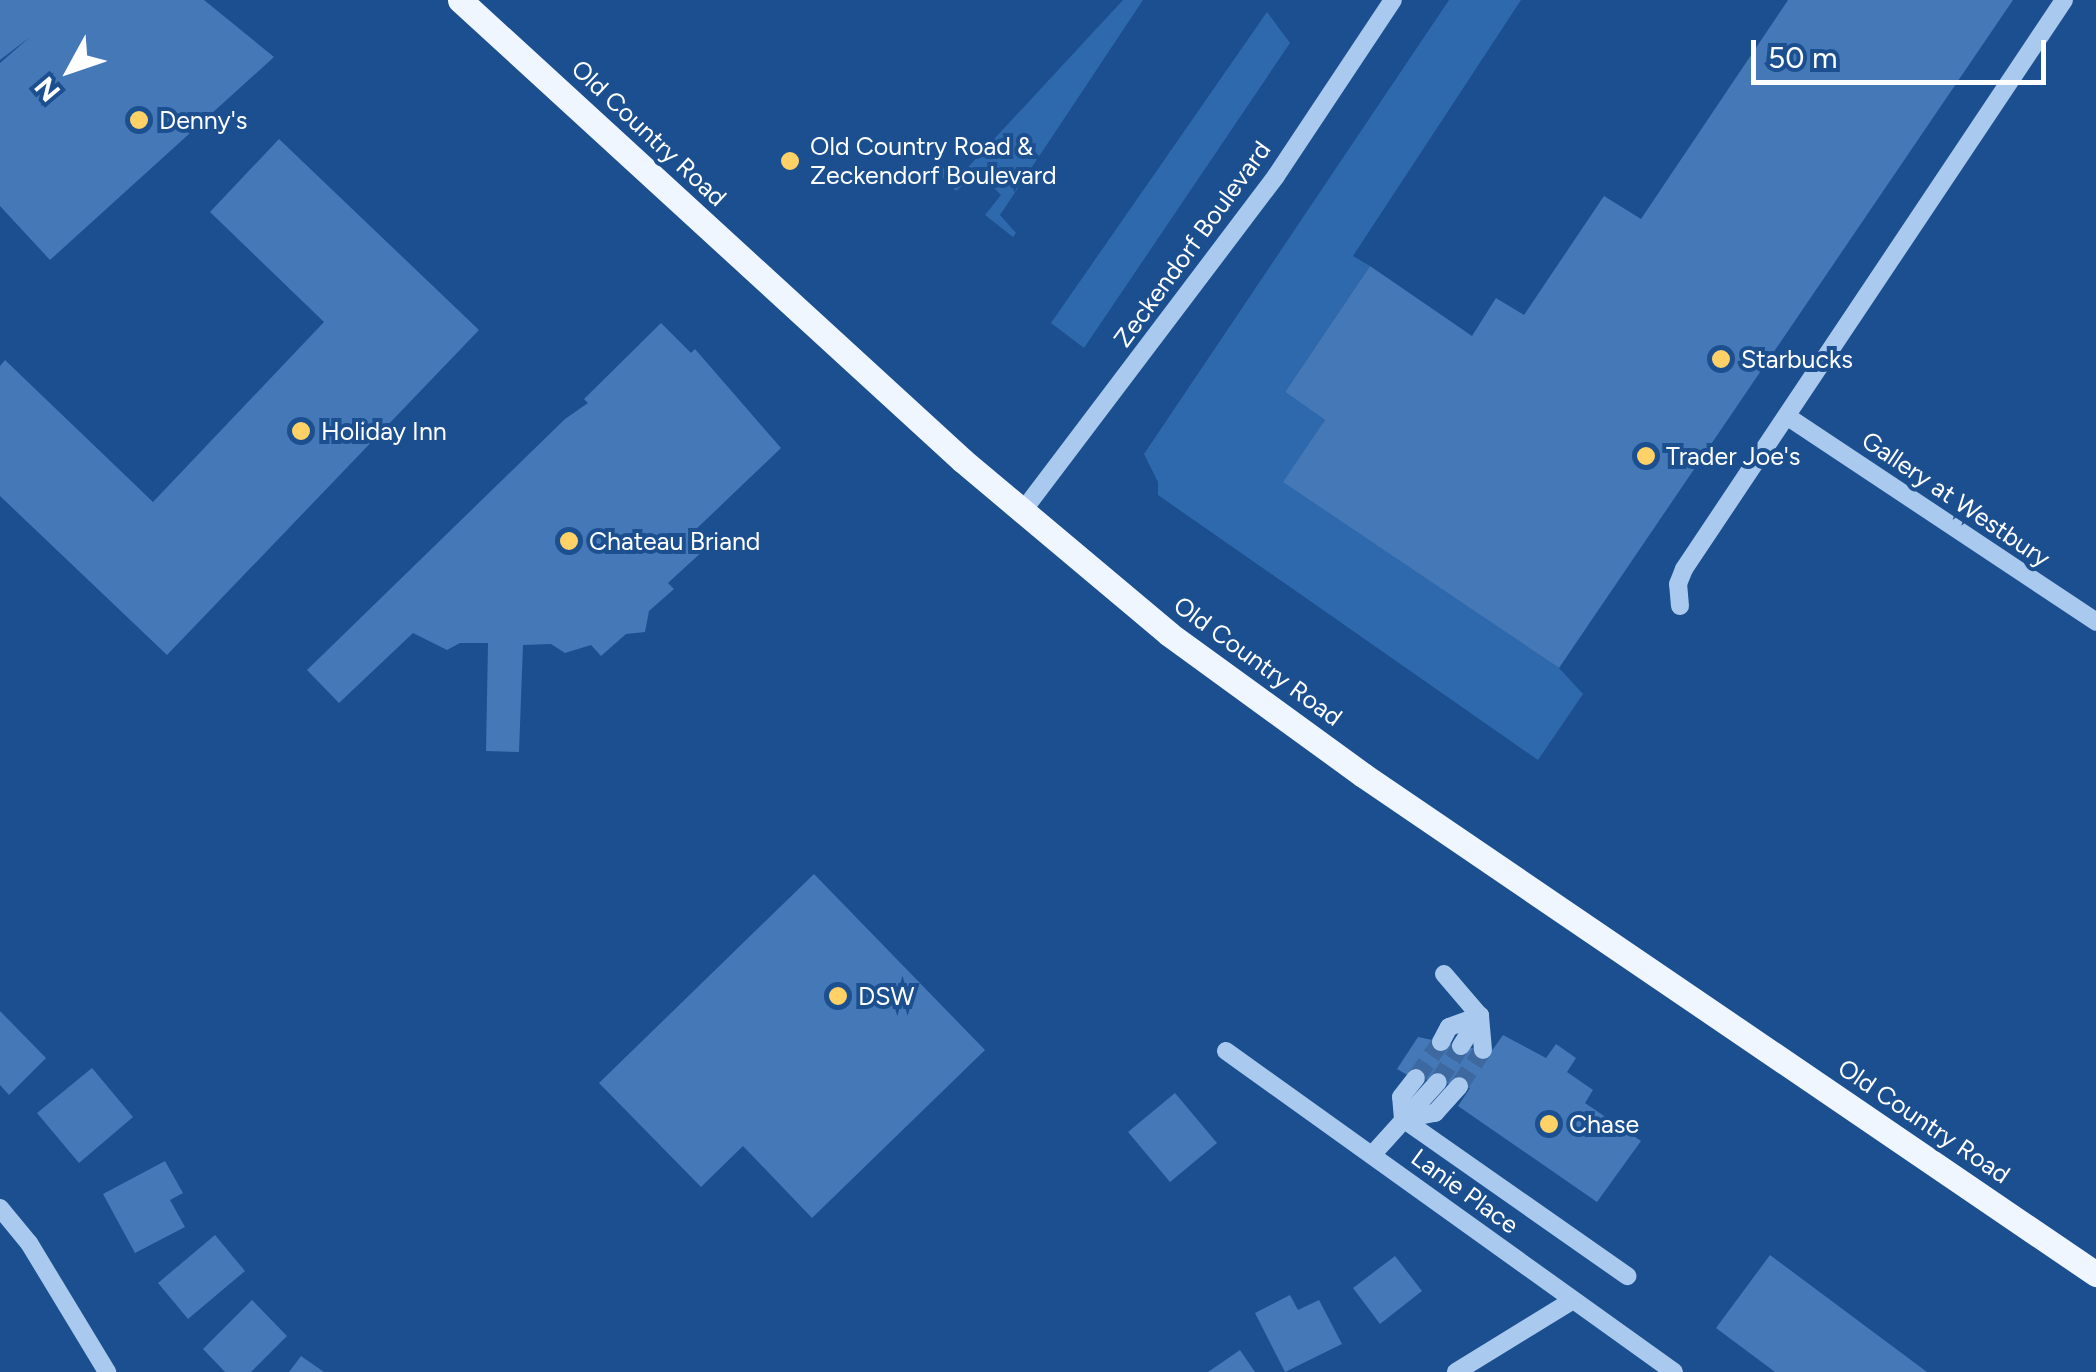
<!DOCTYPE html>
<style>
body{margin:0}
#map{position:relative;width:2096px;height:1372px;overflow:hidden;background:#1b4f8f;font-family:Figtree,sans-serif}
div>[style]{position:absolute}
[style*='--x']{left:calc(var(--x)*1px);top:calc(var(--y)*1px);width:calc(var(--w)*1px);rotate:calc(var(--a)*1deg)}
.green>*{inset:0;background:#2e69ad}
.building>*{inset:0;background:#4478b7}
.minor-tunnel>*{height:18px;margin-top:-9px;transform-origin:0;background:repeating-linear-gradient(90deg,#3d69a0 0 18px,transparent 0 27px)}
.minor>*{height:18px;margin:-9px;padding:0 9px;transform-origin:9px;border-radius:9px;background:#a9c9ee}
.major>*{height:25px;margin:-12.5px;padding:0 12.5px;transform-origin:12.5px;border-radius:12.5px;background:#f0f6ff}
.dots>*{width:28px;height:28px;translate:-50% -50%;box-sizing:border-box;border:5px solid #1b4f8f;border-radius:50%}
span{translate:-50% -50%;white-space:nowrap;text-align:center;line-height:1.15;-webkit-text-stroke:8px #1b4f8f;paint-order:stroke}
.poi-label{font-size:25px;color:#fff}
.left{translate:0 -50%;text-align:left}
.street-label{font-size:25px;color:#fff}
.north{position:absolute;left:20px;top:20px;width:100px;height:100px;-webkit-text-stroke:8px #1b4f8f;paint-order:stroke;rotate:230deg;font-size:28px;font-weight:700;line-height:40px;text-align:center;color:#fff}
.north::after{content:'';display:block;margin:auto;width:35px;height:45px;background:#fff;clip-path:polygon(50% 0,100% 100%,50% 72%,0 100%)}
.scale{position:absolute;left:1751px;top:40px;width:295px;height:45px;box-sizing:border-box;border:5px solid #fff;border-top:0;padding-left:12px;font-size:30px;line-height:35px;white-space:nowrap;color:#fff;-webkit-text-stroke:8px #1b4f8f;paint-order:stroke}
</style>
<div id="map">
<div class="green">
<i style="clip-path:polygon(1123px 0,1143px 0,1000px 215px,1016px 233px,1013px 237px,985px 215px,1001px 195px,978px 172px,956px 191px,934px 169px,940px 165px,958px 178px)"></i>
<i style="clip-path:polygon(1449px 0,1521px 0,1353px 256px,1370px 266px,1285px 392px,1325px 420px,1287px 484px,1559px 668px,1583px 694px,1538px 760px,1158px 495px,1158px 482px,1144px 454px)"></i>
<i style="clip-path:polygon(1267px 12px,1290px 43px,1084px 348px,1051px 323px)"></i>
</div>
<div class="building">
<i style="clip-path:polygon(0 0,204px 0,274px 57px,50px 260px,0 206px,0 63px,30px 37px,0 60px)"></i>
<i style="clip-path:polygon(1788px 0,2013px 0,1559px 668px,1283px 482px,1325px 420px,1285px 392px,1370px 266px,1472px 336px,1496px 298px,1524px 315px,1604px 196px,1641px 219px)"></i>
<i style="clip-path:polygon(279px 139px,479px 330px,167px 655px,0 496px,0 366px,5px 360px,153px 502px,324px 322px,210px 212px)"></i>
<i style="clip-path:polygon(661px 323px,691px 353px,695px 349px,781px 448px,691px 534px,705px 549px,668px 583px,674px 589px,649px 611px,645px 632px,626px 634px,601px 656px,591px 645px,565px 653px,551px 644px,523px 645px,519px 752px,486px 751px,488px 643px,460px 643px,447px 650px,413px 633px,339px 703px,307px 670px,565px 419px,588px 403px,584px 399px)"></i>
<i style="clip-path:polygon(814px 874px,985px 1050px,812px 1218px,743px 1146px,701px 1187px,599px 1083px)"></i>
<i style="clip-path:polygon(0 1011px,46px 1058px,9px 1095px,0 1085px)"></i>
<i style="clip-path:polygon(1503px 1035px,1546px 1058px,1556px 1044px,1576px 1058px,1567px 1072px,1593px 1090px,1585px 1103px,1641px 1141px,1597px 1202px,1458px 1106px,1470px 1088px,1409px 1076px,1397px 1069px,1418px 1037px,1491px 1052px)"></i>
<i style="clip-path:polygon(92px 1068px,133px 1117px,79px 1163px,37px 1113px)"></i>
<i style="clip-path:polygon(1175px 1093px,1217px 1143px,1170px 1182px,1128px 1132px)"></i>
<i style="clip-path:polygon(165px 1161px,183px 1193px,170px 1200px,185px 1227px,135px 1253px,103px 1194px)"></i>
<i style="clip-path:polygon(215px 1235px,245px 1271px,188px 1319px,158px 1283px)"></i>
<i style="clip-path:polygon(1770px 1255px,1927px 1372px,1775px 1372px,1716px 1328px)"></i>
<i style="clip-path:polygon(1395px 1256px,1422px 1291px,1380px 1324px,1353px 1288px)"></i>
<i style="clip-path:polygon(1290px 1295px,1298px 1310px,1319px 1300px,1342px 1344px,1285px 1372px,1255px 1313px)"></i>
<i style="clip-path:polygon(252px 1300px,287px 1336px,251px 1372px,225px 1372px,203px 1349px)"></i>
<i style="clip-path:polygon(1240px 1350px,1255px 1372px,1208px 1372px)"></i>
<i style="clip-path:polygon(301px 1356px,324px 1372px,289px 1372px)"></i>
</div>
<div class="minor-tunnel">
<i style="--x:1416;--y:1078;--w:44;--a:-55.2"></i>
<i style="--x:1438;--y:1082;--w:43;--a:-57.4"></i>
<i style="--x:1459;--y:1086;--w:43;--a:-56.3"></i>
</div>
<div class="minor">
<i style="--x:1788;--y:417;--w:370;--a:33.6"></i>
<i style="--x:1022;--y:512;--w:421;--a:-52.9"></i>
<i style="--x:1276;--y:176;--w:211;--a:-56.4"></i>
<i style="--x:1680;--y:606;--w:22;--a:-95"></i>
<i style="--x:1678;--y:584;--w:16;--a:-68"></i>
<i style="--x:1684;--y:569;--w:684;--a:-56.26"></i>
<i style="--x:1444;--y:974;--w:55;--a:49.4"></i>
<i style="--x:1480;--y:1016;--w:34;--a:85"></i>
<i style="--x:1441;--y:1042;--w:17;--a:-62"></i>
<i style="--x:1449;--y:1027;--w:33;--a:-20"></i>
<i style="--x:1461;--y:1046;--w:36;--a:-58"></i>
<i style="--x:1226;--y:1051;--w:551;--a:35.62"></i>
<i style="--x:1403;--y:1119;--w:274;--a:35"></i>
<i style="--x:1403;--y:1119;--w:33;--a:-11"></i>
<i style="--x:1435;--y:1113;--w:36;--a:-48"></i>
<i style="--x:1403;--y:1119;--w:22;--a:-95"></i>
<i style="--x:1401;--y:1097;--w:24;--a:-52"></i>
<i style="--x:1372;--y:1155;--w:98;--a:-47.9"></i>
<i style="--x:0;--y:1208;--w:45;--a:50.4"></i>
<i style="--x:29;--y:1243;--w:151;--a:58.8"></i>
<i style="--x:1456;--y:1372;--w:137;--a:-31.6"></i>
</div>
<div class="major">
<i style="--x:460;--y:0;--w:681;--a:42.5"></i>
<i style="--x:962;--y:460;--w:270;--a:40"></i>
<i style="--x:1169;--y:634;--w:240;--a:36"></i>
<i style="--x:1363;--y:775;--w:887;--a:34.25"></i>
</div>
<div class="dots">
<i style="left:139px;top:120px;background:#ffd166"></i>
<i style="left:790px;top:161px;background:#ffd166"></i>
<i style="left:1721px;top:359px;background:#ffd166"></i>
<i style="left:301px;top:431px;background:#ffd166"></i>
<i style="left:1646px;top:456px;background:#ffd166"></i>
<i style="left:569px;top:541px;background:#ffd166"></i>
<i style="left:838px;top:996px;background:#ffd166"></i>
<i style="left:1549px;top:1124px;background:#ffd166"></i>
</div>
<div class="poi-label">
<span class="left" style="left:159px;top:120px">Denny's</span>
<span class="left" style="left:810px;top:161px">Old Country Road &amp;<br>Zeckendorf Boulevard</span>
<span class="left" style="left:1741px;top:359px">Starbucks</span>
<span class="left" style="left:321px;top:431px">Holiday Inn</span>
<span class="left" style="left:1666px;top:456px">Trader Joe's</span>
<span class="left" style="left:589px;top:541px">Chateau Briand</span>
<span class="left" style="left:858px;top:996px">DSW</span>
<span class="left" style="left:1569px;top:1124px">Chase</span>
</div>
<div class="street-label">
<span style="left:649px;top:133px;rotate:43deg">Old Country Road</span>
<span style="left:1192px;top:244px;rotate:-54deg">Zeckendorf Boulevard</span>
<span style="left:1956px;top:499px;rotate:34deg">Gallery at Westbury</span>
<span style="left:1258px;top:661px;rotate:36deg">Old Country Road</span>
<span style="left:1924px;top:1121px;rotate:34deg">Old Country Road</span>
<span style="left:1465px;top:1191px;rotate:36deg">Lanie Place</span>
</div>
<div class="north">N</div>
<div class="scale">50 m</div>
</div>
